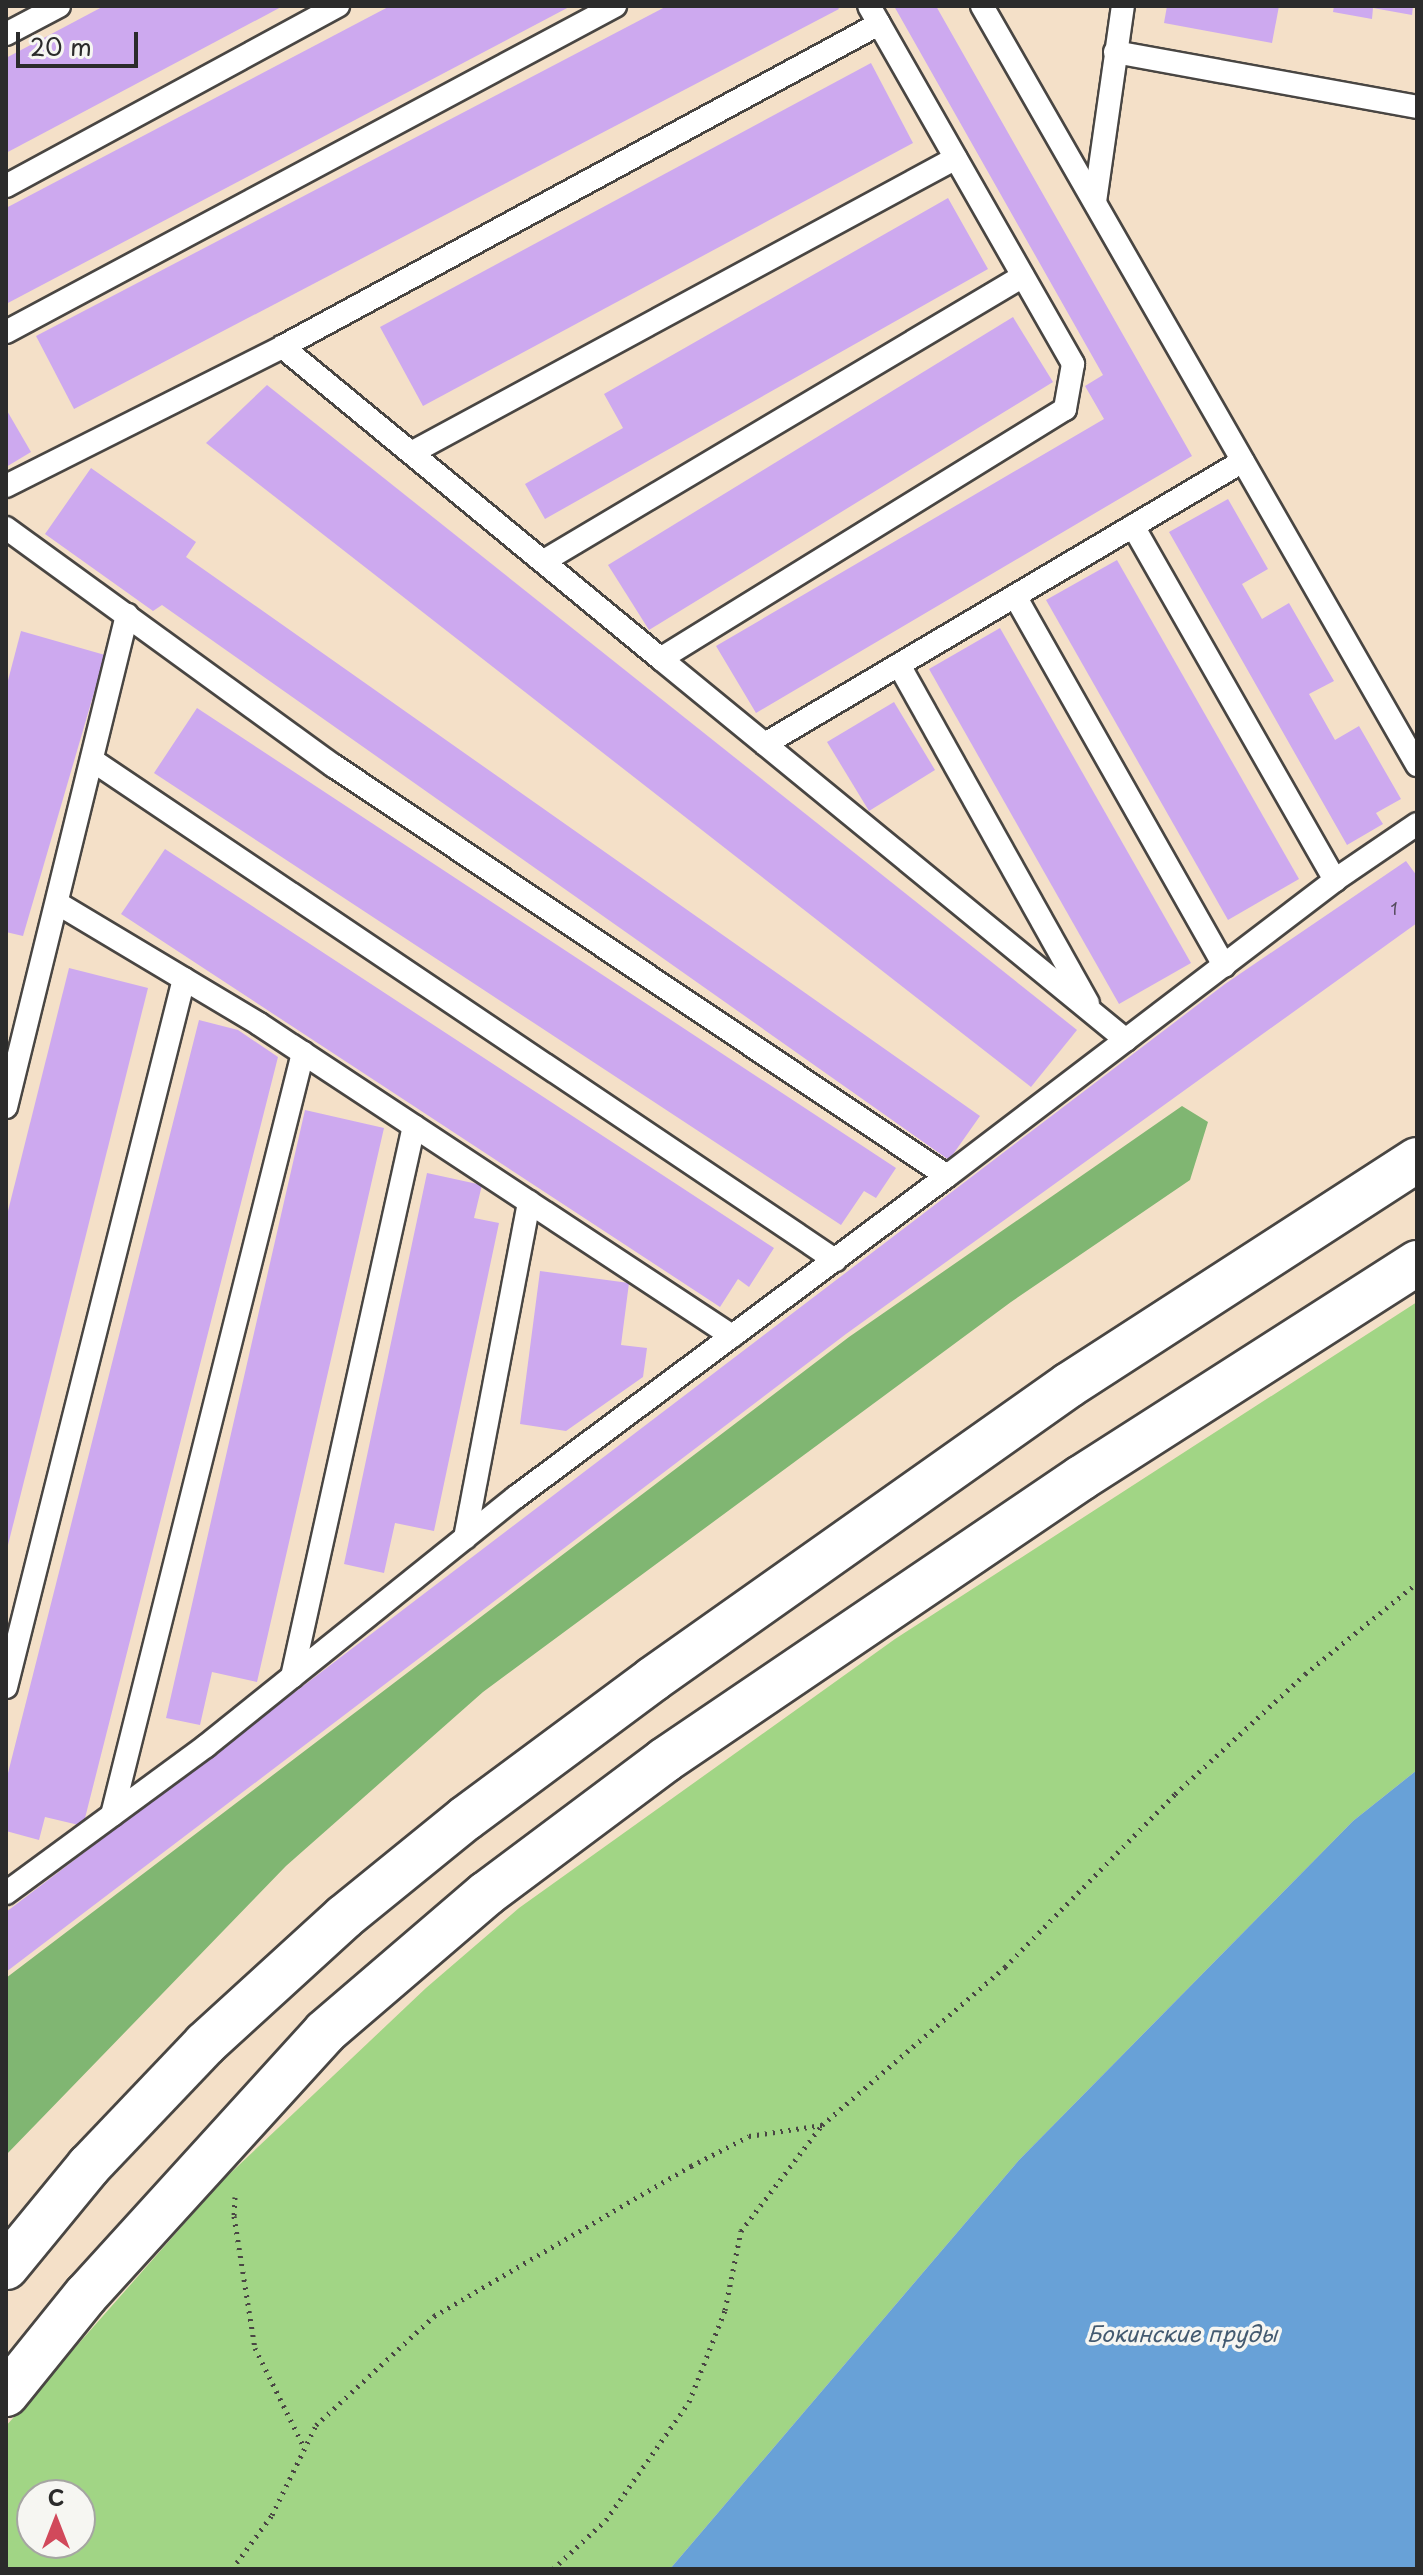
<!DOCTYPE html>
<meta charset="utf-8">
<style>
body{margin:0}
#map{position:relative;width:1423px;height:2575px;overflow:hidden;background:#f4e0c8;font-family:"Playpen Sans",sans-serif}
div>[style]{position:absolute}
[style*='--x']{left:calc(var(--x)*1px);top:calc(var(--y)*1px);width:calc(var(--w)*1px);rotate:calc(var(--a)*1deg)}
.green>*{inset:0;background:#a1d585}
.forest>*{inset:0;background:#80b672}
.water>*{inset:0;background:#68a1d7}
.building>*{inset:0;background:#cda9ef}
.path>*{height:5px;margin-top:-2.5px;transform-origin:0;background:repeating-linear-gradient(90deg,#494643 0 2px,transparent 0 8px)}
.roads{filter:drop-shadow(2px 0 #494643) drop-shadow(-2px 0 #494643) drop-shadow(0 2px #494643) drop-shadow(0 -2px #494643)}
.service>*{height:22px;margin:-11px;padding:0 11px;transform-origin:11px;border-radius:11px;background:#fff}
.primary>*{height:44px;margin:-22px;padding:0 22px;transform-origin:22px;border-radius:22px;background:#fff}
span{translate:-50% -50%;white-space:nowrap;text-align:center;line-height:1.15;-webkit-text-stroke:7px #f6f6f2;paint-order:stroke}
.number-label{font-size:16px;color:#544a5c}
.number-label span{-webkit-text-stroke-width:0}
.water-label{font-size:22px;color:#435a70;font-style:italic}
.frame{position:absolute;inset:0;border:8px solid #2b2b2b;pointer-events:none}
.north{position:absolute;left:16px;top:2479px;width:80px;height:80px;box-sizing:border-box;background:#f6f6f2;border:2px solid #a5a5a2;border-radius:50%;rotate:0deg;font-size:22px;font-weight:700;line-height:32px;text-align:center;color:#2b2b2b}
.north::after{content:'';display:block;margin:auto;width:28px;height:36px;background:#d1495b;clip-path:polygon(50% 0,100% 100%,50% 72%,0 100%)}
.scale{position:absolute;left:16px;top:32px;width:122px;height:36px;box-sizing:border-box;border:4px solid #2b2b2b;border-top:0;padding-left:10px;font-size:24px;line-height:28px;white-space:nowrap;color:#2b2b2b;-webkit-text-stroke:6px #f6f6f2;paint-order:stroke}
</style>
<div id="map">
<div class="green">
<i style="clip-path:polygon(evenodd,1417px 1302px,1417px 1770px,1353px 1821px,1019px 2160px,670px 2569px,6px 2569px,6px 2426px,221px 2182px,426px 1988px,519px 1908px,895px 1639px,1417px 1302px,32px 2495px,80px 2495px,80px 2543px,32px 2543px,32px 2495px)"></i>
</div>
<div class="forest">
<i style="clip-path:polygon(1182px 1106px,1208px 1122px,1190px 1180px,1011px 1302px,483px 1692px,286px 1866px,6px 2155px,6px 1978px,849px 1337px)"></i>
</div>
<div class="water">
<i style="clip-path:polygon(1417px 1770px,1417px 2569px,670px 2569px,1019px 2160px,1353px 1821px)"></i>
</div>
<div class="building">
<i style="clip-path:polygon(104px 6px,283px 6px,6px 153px,6px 58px)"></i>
<i style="clip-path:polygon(390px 6px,571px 6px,6px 304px,6px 208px)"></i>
<i style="clip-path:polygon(667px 6px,837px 6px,839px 9px,74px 409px,36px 336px)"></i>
<i style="clip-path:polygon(894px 6px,936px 6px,1192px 456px,756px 713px,716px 646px,1104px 419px,1085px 386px,1103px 375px)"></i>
<i style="clip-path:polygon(1167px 6px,1279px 6px,1272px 43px,1164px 23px)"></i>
<i style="clip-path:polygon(1334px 6px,1413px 6px,1412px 15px,1373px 8px,1372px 19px,1333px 12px)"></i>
<i style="clip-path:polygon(871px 63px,913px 143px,423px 406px,380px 327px)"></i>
<i style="clip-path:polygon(948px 198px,988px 269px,545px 519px,525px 484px,623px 428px,604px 394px)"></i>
<i style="clip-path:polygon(1013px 317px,1053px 382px,649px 630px,608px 565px)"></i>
<i style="clip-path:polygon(267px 385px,1077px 1030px,1031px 1087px,206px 443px)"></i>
<i style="clip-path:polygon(6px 409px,31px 452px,6px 467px)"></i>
<i style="clip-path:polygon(91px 468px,196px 542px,186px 557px,980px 1116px,949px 1160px,162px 605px,153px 611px,45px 534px)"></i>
<i style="clip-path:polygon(1228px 499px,1268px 569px,1242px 584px,1262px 619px,1289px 603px,1334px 681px,1309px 694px,1335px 740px,1359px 726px,1401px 799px,1376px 813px,1383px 824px,1347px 845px,1169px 532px)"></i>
<i style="clip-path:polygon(1117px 560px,1299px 879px,1228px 920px,1046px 600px)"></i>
<i style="clip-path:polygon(1000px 628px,1191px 963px,1119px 1004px,929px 669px)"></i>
<i style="clip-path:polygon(21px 631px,105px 655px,23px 936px,6px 932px,6px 688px)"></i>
<i style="clip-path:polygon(894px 702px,935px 770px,869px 811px,827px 742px)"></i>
<i style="clip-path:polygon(197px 708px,896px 1168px,876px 1198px,864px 1191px,841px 1225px,154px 773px)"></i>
<i style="clip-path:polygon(165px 849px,774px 1248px,749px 1287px,738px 1279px,720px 1307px,121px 914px)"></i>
<i style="clip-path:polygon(1406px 861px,1417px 876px,1417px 923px,846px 1334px,6px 1972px,6px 1912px,1225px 984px)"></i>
<i style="clip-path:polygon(69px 968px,148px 988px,7px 1549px,6px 1219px)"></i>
<i style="clip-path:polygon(199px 1020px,238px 1030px,278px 1057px,83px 1826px,45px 1817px,39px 1840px,6px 1831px,6px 1781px)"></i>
<i style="clip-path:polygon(305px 1110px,384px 1128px,257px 1682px,212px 1672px,200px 1725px,166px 1718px)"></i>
<i style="clip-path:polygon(427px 1173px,482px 1185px,474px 1218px,499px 1223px,434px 1531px,395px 1523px,384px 1573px,344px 1564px)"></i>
<i style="clip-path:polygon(540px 1271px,629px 1283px,621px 1345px,647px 1348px,643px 1377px,566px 1431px,520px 1424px)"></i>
</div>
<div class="path">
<i style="--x:235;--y:2197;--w:19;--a:93"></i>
<i style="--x:234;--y:2216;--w:134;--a:81"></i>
<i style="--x:255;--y:2348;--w:110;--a:63.7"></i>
<i style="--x:232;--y:2569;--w:67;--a:-53.5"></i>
<i style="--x:272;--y:2515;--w:100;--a:-63.9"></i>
<i style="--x:316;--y:2425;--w:161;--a:-42.7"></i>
<i style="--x:434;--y:2316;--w:298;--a:-30.3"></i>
<i style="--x:691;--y:2166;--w:65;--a:-27.3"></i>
<i style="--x:749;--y:2136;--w:74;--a:-8.6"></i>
<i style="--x:553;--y:2569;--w:72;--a:-42.8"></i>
<i style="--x:606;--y:2520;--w:144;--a:-54.9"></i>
<i style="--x:689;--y:2402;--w:99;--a:-68.6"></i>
<i style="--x:725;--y:2310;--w:81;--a:-78.6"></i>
<i style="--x:741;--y:2231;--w:133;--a:-52.6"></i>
<i style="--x:822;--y:2125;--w:242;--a:-40.8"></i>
<i style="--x:1005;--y:1967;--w:243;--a:-45.5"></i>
<i style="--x:1175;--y:1794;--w:177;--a:-42.7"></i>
<i style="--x:1305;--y:1674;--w:144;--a:-39.1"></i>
</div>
<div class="roads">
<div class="service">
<i style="--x:869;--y:6;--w:412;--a:60.3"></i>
<i style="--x:1073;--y:364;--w:46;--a:100.1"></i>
<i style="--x:1065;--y:409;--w:475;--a:148.3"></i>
<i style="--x:661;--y:659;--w:601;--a:39.33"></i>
<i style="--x:982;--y:6;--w:875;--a:60.18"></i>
<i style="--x:6;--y:34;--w:60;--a:-27.8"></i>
<i style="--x:1115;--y:52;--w:307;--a:10.3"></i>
<i style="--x:6;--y:186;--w:378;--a:-28.5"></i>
<i style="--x:1095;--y:202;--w:198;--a:-81.9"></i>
<i style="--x:6;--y:332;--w:691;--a:-28.16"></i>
<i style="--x:413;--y:452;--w:617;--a:-28.43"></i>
<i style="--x:6;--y:486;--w:309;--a:-26.7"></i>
<i style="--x:1133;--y:526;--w:408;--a:60.3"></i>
<i style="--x:6;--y:528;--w:405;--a:36"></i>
<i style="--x:334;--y:766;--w:737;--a:33.78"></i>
<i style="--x:544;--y:561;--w:557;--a:-30.75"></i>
<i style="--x:1015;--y:596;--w:425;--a:60.5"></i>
<i style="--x:661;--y:659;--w:491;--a:-140.5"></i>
<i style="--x:282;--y:347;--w:679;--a:-28.42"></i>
<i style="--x:899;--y:665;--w:387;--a:60.8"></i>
<i style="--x:765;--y:744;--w:555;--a:-30.63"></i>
<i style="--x:92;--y:760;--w:896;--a:33.94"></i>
<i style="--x:57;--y:903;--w:235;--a:30.9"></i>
<i style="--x:259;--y:1024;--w:567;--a:33.41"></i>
<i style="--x:6;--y:1107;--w:507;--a:-76.18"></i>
<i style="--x:465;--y:1538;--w:342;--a:-79.2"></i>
<i style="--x:292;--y:1677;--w:564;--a:-77.52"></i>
<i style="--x:6;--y:1687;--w:730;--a:-75.89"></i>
<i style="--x:112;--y:1815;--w:786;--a:-75.93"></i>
<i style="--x:6;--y:1893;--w:248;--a:-36.3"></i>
<i style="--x:206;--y:1746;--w:398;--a:-38.8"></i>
<i style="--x:516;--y:1497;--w:537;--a:-36.68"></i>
<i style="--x:947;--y:1176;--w:488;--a:-37.3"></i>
<i style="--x:1335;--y:880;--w:99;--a:-34.3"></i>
</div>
<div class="primary">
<i style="--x:6;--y:2267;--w:131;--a:-50.6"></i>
<i style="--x:89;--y:2166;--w:168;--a:-46.4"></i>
<i style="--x:205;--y:2044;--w:188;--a:-42.4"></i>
<i style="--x:344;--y:1917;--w:157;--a:-39.1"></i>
<i style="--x:466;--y:1818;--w:233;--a:-36.6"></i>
<i style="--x:653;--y:1679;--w:509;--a:-35.25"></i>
<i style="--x:1069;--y:1385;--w:414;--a:-32.9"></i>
<i style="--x:6;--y:2394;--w:127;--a:-51.1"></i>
<i style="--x:86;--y:2295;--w:355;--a:-47.7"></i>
<i style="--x:325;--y:2032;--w:212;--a:-40.6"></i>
<i style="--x:486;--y:1894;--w:224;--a:-36.8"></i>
<i style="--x:665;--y:1760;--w:503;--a:-34.13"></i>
<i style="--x:1081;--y:1478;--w:399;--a:-32.6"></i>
</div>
</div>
<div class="number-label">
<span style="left:1394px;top:908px">1</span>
</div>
<div class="water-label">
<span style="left:1182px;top:2333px">Бокинские пруды</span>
</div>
<div class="frame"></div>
<div class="north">С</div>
<div class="scale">20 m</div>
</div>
